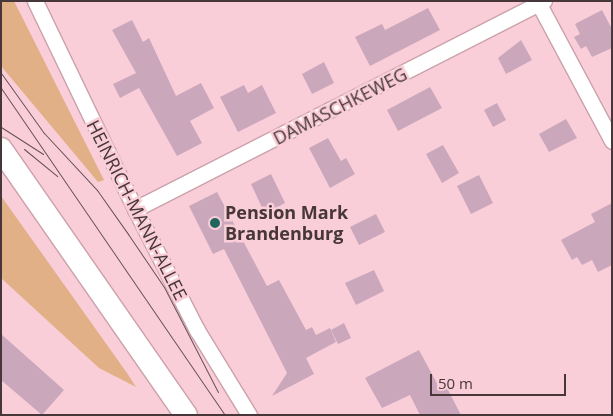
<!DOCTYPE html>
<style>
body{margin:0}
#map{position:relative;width:613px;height:416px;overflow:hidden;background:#f9ced8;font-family:"Open Sans",sans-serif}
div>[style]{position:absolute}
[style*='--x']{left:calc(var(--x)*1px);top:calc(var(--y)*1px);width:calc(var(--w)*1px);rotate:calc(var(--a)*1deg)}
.green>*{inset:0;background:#e1b087}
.building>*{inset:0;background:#cba7bc}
.roads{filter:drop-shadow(1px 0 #cba1ab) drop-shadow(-1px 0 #cba1ab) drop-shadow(0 1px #cba1ab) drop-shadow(0 -1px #cba1ab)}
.minor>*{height:15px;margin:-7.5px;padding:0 7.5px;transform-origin:7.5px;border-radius:7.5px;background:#fff}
.secondary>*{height:22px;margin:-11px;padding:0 11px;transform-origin:11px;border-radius:11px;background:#fff}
.tram>*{height:1px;margin:-0.5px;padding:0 0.5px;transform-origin:0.5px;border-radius:0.5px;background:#675156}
.dots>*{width:14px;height:14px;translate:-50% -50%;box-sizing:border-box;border:2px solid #f9ced8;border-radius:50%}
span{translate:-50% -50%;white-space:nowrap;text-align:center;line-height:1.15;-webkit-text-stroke:5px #f9ced8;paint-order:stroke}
.street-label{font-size:18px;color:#47363a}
.poi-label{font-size:18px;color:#47363a;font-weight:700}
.left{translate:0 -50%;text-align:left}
.frame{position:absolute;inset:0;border:2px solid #47363a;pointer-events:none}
.scale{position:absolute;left:430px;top:374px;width:136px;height:22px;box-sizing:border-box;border:2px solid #47363a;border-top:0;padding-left:6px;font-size:15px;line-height:18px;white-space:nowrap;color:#47363a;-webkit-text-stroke:4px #f9ced8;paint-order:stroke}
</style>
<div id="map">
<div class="green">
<i style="clip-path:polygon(1px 1px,14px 1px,104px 180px,98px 182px,1px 66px)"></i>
<i style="clip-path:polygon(1px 196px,127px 373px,136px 387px,99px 368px,1px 278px)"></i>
</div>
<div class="building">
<i style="clip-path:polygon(428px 8px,440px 30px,370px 66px,355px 37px,382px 24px,385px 30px)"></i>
<i style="clip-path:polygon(602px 10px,612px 29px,612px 48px,592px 57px,586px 46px,581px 49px,574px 37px,580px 34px,575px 24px)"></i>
<i style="clip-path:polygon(132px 20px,143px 42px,149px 38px,176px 96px,201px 83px,214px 108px,190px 121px,202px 143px,177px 156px,139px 88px,120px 98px,113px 84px,136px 73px,112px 30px)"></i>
<i style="clip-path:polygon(521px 40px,532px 60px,506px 74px,498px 58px)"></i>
<i style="clip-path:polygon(324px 62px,334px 83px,312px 94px,302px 74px)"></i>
<i style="clip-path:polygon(244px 85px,248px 93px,262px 85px,276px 113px,238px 132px,220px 97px)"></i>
<i style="clip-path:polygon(430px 87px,442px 108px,398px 131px,387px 110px)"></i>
<i style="clip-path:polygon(497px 103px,506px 120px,493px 127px,484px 110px)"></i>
<i style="clip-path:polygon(566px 119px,577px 138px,549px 152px,539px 134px)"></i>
<i style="clip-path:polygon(328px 138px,341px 161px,346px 158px,355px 174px,330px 188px,309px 148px)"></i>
<i style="clip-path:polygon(443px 145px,459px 173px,442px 183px,426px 154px)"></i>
<i style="clip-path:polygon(271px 174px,285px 203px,265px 214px,251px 184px)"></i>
<i style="clip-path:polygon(479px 175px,493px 203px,471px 214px,457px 186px)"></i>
<i style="clip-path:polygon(217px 192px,267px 286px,279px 280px,306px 330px,312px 327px,316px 335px,330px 328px,336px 342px,306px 358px,314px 374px,272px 396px,287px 373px,224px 249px,213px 254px,189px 206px)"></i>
<i style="clip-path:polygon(612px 203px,612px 265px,598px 272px,592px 260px,582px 265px,577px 257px,572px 260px,561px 240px,595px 222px,591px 214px)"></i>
<i style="clip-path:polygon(376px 214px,385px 232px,359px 245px,350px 227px)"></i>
<i style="clip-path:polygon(374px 270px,384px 291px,356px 305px,345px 283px)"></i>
<i style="clip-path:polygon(344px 323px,351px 338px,338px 344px,331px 330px)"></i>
<i style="clip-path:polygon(1px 334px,64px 390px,42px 415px,1px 380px)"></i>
<i style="clip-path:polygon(419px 350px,440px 389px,446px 386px,461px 415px,420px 415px,410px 395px,382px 408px,365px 378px)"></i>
</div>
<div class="roads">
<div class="minor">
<i style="--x:35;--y:1;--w:231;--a:64.3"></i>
<i style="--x:135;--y:209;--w:136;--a:62.9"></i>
<i style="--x:197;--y:330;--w:100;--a:58.5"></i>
<i style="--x:540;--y:6;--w:153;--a:61.9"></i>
<i style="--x:135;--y:209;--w:459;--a:-27"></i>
</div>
<div class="secondary">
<i style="--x:1;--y:149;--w:324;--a:55.2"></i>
</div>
</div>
<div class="tram">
<i style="--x:1;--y:73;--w:74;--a:54.4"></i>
<i style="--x:44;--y:133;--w:78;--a:47.1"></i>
<i style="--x:97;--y:190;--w:54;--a:54.8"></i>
<i style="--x:128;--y:234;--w:64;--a:55.8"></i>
<i style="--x:164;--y:287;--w:118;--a:62.8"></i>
<i style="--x:1;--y:88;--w:396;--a:55.6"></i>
<i style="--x:1;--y:127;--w:50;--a:32.7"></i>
<i style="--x:24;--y:149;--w:43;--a:39.3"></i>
</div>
<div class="dots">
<i style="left:215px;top:223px;background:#1f675d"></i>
</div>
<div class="street-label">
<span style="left:340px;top:106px;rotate:-27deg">DAMASCHKEWEG</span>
<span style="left:137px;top:210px;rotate:63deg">HEINRICH-MANN-ALLEE</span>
</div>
<div class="poi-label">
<span class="left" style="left:225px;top:223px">Pension Mark<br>Brandenburg</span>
</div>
<div class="frame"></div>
<div class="scale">50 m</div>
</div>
